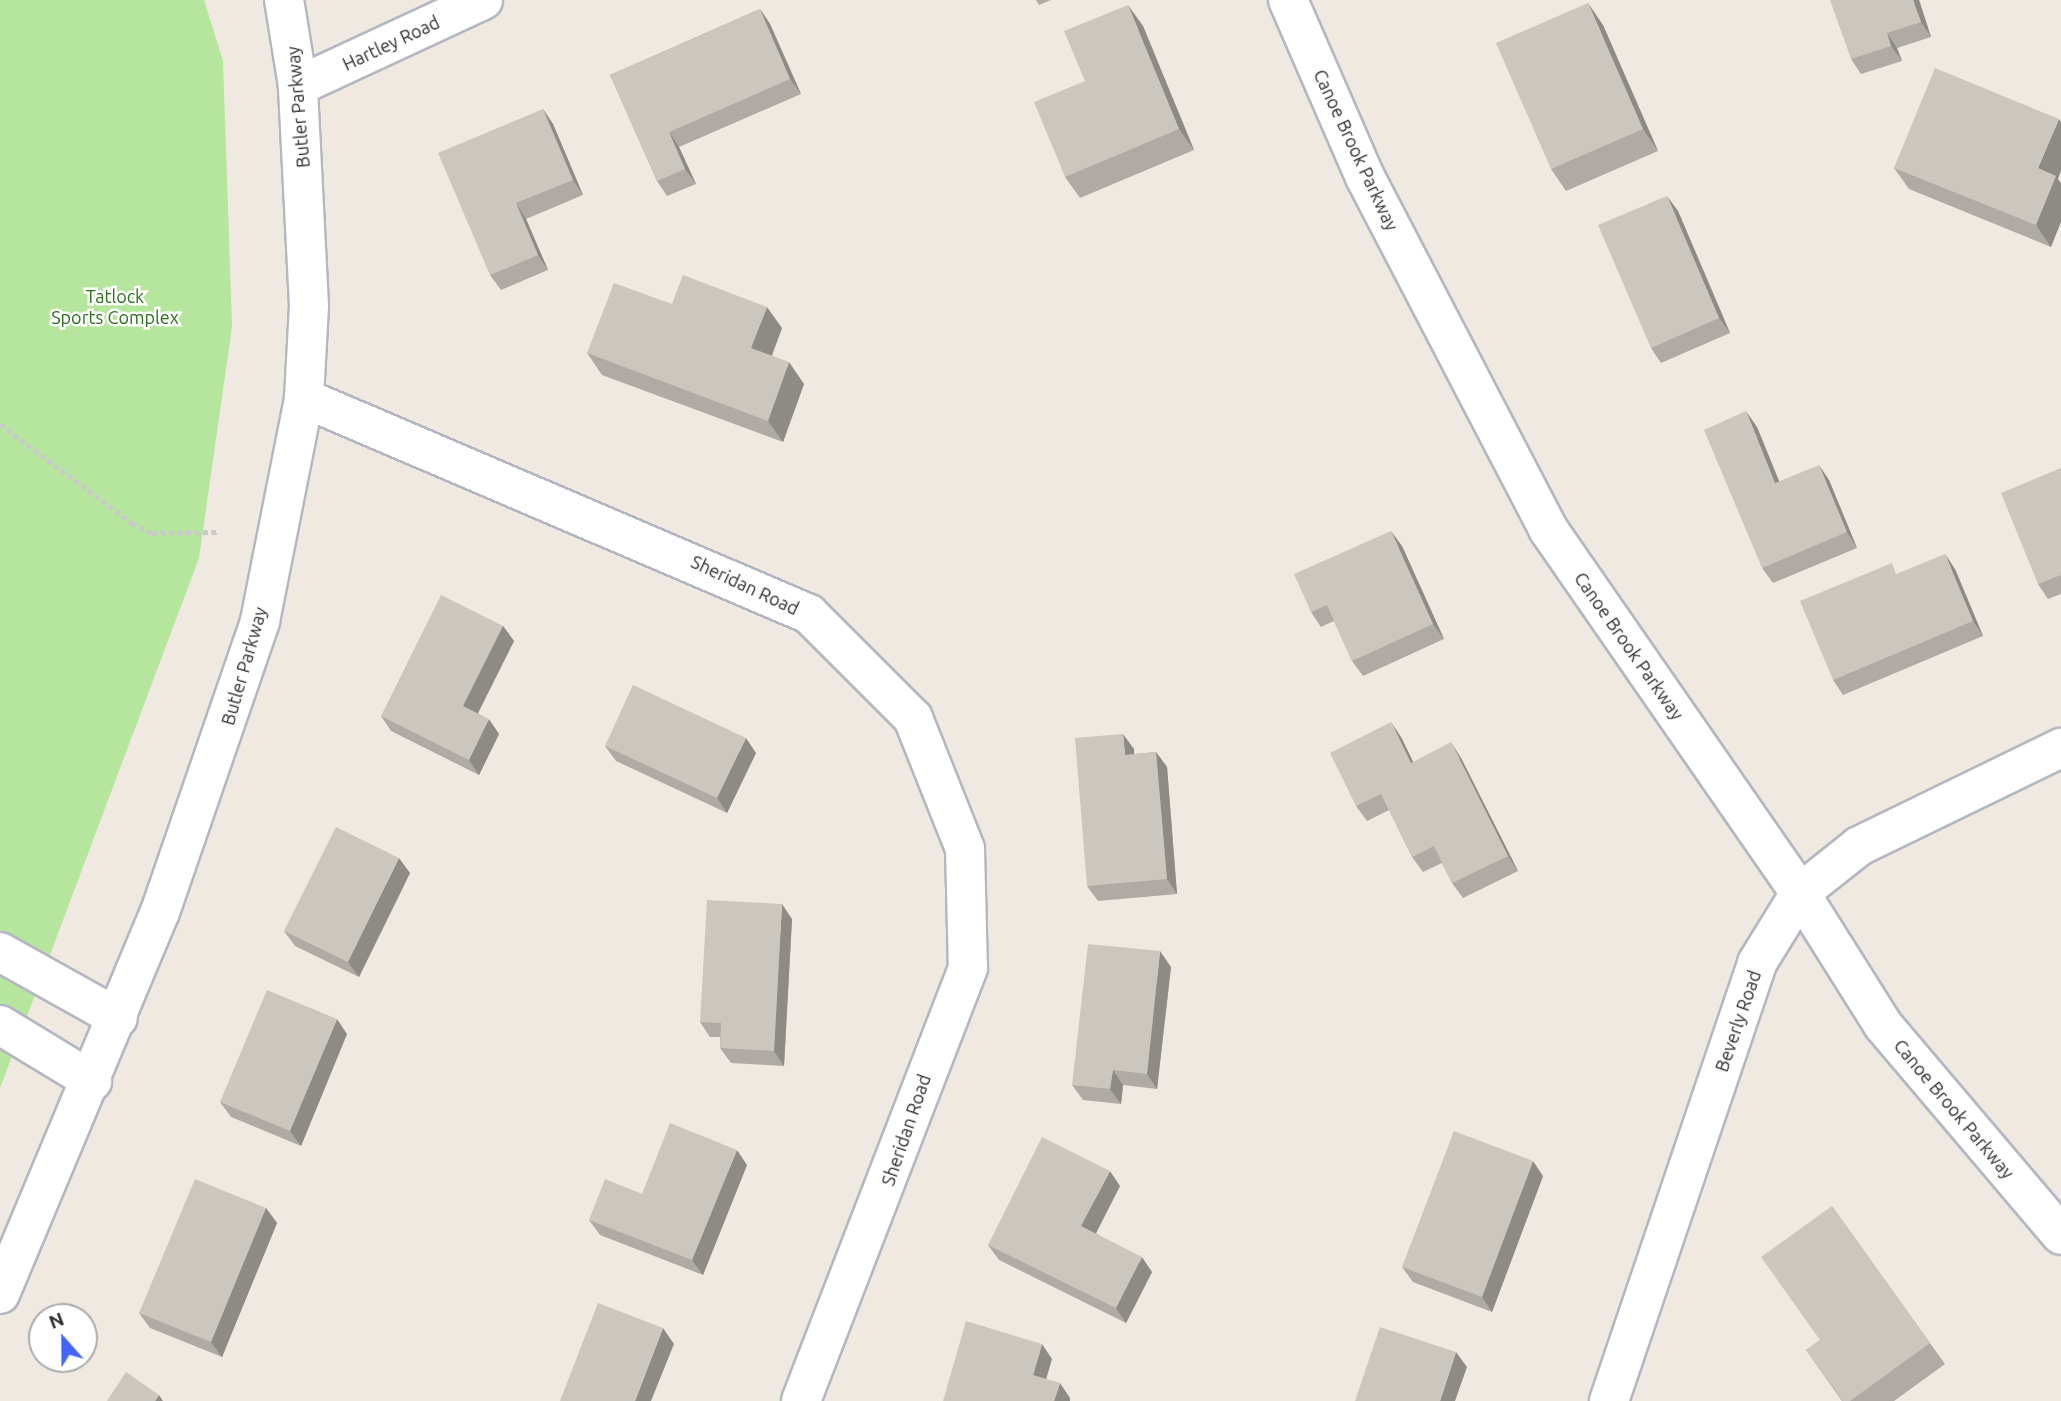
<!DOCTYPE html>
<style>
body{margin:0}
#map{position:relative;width:2061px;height:1401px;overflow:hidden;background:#efe9e1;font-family:Ubuntu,sans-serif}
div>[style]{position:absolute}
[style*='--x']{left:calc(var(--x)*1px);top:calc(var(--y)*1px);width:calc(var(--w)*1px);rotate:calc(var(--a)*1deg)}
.green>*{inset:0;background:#b6e59e}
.path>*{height:4.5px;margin-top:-2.25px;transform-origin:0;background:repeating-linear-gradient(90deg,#c9c9c9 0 5px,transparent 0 8.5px)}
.roads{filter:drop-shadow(2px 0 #b4b7c1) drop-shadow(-2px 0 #b4b7c1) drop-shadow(0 2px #b4b7c1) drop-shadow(0 -2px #b4b7c1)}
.minor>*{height:38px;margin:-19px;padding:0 19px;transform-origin:19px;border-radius:19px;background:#fff}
.wall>*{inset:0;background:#afaba4}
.shaded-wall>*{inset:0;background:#8e8b86}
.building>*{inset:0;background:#cbc7bf}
span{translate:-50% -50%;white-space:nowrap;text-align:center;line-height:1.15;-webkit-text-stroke:5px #fff;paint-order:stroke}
.street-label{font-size:18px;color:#2e2e2e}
.park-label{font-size:18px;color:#2c6e1b}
.north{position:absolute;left:28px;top:1303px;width:70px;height:70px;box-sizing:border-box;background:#fff;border:2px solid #ababab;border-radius:50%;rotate:339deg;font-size:19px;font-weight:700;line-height:28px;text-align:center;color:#2e2e2e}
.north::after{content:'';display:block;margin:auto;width:24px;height:32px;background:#4264fb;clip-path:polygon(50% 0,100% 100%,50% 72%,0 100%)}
</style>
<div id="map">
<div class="green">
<i style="clip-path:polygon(0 0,204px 0,223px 61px,232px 327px,199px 558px,0 1088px)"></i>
</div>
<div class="path">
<i style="--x:0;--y:424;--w:165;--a:36.9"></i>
<i style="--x:132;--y:523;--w:22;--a:27"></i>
<i style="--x:152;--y:533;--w:66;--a:-0.9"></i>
</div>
<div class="roads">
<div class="minor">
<i style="--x:1288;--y:0;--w:193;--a:66.5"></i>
<i style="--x:1365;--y:177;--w:397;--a:62.5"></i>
<i style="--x:1548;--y:529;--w:443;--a:55.3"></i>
<i style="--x:1800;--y:893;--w:156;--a:57.8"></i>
<i style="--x:1883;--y:1025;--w:275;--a:49.7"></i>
<i style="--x:298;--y:86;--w:204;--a:-24.9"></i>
<i style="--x:304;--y:398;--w:549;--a:23.16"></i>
<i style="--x:809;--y:614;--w:147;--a:45"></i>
<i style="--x:913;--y:718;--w:141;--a:68.3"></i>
<i style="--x:965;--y:849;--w:119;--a:88.6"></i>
<i style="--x:968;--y:968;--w:464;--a:111.1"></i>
<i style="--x:0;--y:952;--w:135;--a:29.2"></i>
<i style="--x:0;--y:1025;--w:108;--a:31.3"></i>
<i style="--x:0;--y:1294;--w:414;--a:-67.3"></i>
<i style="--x:160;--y:912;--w:308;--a:-71"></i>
<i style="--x:260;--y:621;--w:227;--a:-78.8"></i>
<i style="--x:304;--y:398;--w:92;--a:-86.9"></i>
<i style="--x:309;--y:306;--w:220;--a:-92.9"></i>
<i style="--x:298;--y:86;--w:87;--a:-99.2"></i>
<i style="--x:1609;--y:1401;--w:462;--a:-71.3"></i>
<i style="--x:1757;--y:963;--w:82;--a:-58.4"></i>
<i style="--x:1800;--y:893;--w:75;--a:-38.5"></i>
<i style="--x:1859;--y:846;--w:225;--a:-25.9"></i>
</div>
</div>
<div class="wall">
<i style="clip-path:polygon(1036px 0,1051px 0,1039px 5px)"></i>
<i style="clip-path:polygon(1919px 0,1931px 37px,1897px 48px,1902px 61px,1861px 74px,1851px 59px)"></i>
<i style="clip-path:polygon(760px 9px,770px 24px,801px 94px,679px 147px,696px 184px,667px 196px,657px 181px,610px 75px)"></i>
<i style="clip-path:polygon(1603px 25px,1658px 151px,1566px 191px,1551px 169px)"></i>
<i style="clip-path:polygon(1143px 26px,1194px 150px,1080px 198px,1065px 177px,1085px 81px)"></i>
<i style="clip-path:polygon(543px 109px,553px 124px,583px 195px,526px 219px,548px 270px,501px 290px,490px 275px)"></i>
<i style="clip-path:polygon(1894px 168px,2058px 179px,2051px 247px,1909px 189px)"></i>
<i style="clip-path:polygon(1678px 211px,1730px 333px,1661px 363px,1651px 348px)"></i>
<i style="clip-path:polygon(672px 304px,782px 328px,772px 356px,804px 384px,783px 442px,602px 375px,587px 353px)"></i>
<i style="clip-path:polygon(1757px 427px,1779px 482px,1829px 480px,1857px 548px,1773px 583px,1762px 568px)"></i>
<i style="clip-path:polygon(2061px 468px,2061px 594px,2048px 599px,2038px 584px)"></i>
<i style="clip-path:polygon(1402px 546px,1444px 639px,1363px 676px,1352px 661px,1334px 621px,1321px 627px,1311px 612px)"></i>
<i style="clip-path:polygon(1955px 569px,1983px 636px,1843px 695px,1833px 680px,1899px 573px)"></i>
<i style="clip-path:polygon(503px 626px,514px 641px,478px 713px,499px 734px,479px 775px,391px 731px,381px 716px)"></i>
<i style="clip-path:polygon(1401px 737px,1413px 762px,1461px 758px,1518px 871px,1463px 898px,1452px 883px,1442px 863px,1423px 872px,1412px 857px,1389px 810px,1367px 821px,1356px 806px)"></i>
<i style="clip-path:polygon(605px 746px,756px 753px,727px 813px,616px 761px)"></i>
<i style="clip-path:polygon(1134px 749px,1134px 754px,1156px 752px,1167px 767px,1177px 894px,1098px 901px,1087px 886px)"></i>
<i style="clip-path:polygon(410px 873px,359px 977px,295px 946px,284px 931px)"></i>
<i style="clip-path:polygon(792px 919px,784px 1066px,731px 1063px,720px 1048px,720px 1037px,710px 1037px,700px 1022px)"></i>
<i style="clip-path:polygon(1171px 967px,1157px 1089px,1123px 1085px,1121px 1104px,1083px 1100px,1072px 1085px)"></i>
<i style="clip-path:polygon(347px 1034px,301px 1146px,231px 1117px,220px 1102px)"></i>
<i style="clip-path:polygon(747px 1165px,703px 1275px,600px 1235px,589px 1220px,642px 1194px)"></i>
<i style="clip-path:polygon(1543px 1176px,1492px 1312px,1413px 1282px,1402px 1267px)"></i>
<i style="clip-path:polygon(1120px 1186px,1096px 1233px,1152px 1272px,1126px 1323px,999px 1260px,988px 1245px)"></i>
<i style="clip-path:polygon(1832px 1206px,1945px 1364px,1894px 1401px,1842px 1401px,1806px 1350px,1820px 1340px)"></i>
<i style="clip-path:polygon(266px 1208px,277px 1223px,222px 1357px,150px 1328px,139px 1313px)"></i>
</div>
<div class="shaded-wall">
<i style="clip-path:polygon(1913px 0,1919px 0,1931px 37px,1921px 22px)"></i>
<i style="clip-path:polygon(1588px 3px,1603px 25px,1658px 151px,1643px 129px)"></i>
<i style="clip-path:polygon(1128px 5px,1143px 26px,1194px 150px,1179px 129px)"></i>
<i style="clip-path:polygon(760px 9px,770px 24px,801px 94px,790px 79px)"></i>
<i style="clip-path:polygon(1887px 33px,1897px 48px,1902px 61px,1891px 46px)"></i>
<i style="clip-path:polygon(543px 109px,553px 124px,583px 195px,573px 180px)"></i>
<i style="clip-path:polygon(2059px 119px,2061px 122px,2061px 171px,2058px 179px,2061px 183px,2061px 222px,2051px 247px,2036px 225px,2038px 168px)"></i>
<i style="clip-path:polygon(669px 132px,679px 147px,696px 184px,685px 169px)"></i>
<i style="clip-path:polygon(1667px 196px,1678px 211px,1730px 333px,1719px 318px)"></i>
<i style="clip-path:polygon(516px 203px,526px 219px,548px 270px,538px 255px)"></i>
<i style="clip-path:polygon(767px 307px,782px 328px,766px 370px,751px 348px)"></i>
<i style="clip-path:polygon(789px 362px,804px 384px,783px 442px,768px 421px)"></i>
<i style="clip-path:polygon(1746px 411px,1757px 427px,1786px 498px,1775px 483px)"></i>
<i style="clip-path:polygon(1819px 465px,1829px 480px,1857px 548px,1847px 532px)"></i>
<i style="clip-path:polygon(1391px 531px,1402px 546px,1444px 639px,1433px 624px)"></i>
<i style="clip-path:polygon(1945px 554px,1955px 569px,1983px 636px,1973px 621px)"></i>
<i style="clip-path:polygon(503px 626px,514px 641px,474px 721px,463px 706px)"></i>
<i style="clip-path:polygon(489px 719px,499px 734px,479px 775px,469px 760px)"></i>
<i style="clip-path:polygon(1391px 722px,1401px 737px,1421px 778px,1411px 763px)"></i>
<i style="clip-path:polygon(1123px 734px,1134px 749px,1135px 770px,1125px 755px)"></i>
<i style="clip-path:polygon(746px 738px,756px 753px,727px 813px,717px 798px)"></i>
<i style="clip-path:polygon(1451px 742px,1461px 758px,1518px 871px,1508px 856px)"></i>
<i style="clip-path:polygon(1156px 752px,1167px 767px,1177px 894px,1167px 879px)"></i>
<i style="clip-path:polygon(399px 858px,410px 873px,359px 977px,348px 962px)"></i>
<i style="clip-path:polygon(782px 904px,792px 919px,784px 1066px,774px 1051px)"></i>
<i style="clip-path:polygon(1160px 951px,1171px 967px,1157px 1089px,1147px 1074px)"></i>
<i style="clip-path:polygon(337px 1019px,347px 1034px,301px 1146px,290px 1131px)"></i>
<i style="clip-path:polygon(1113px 1070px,1123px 1085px,1121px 1104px,1110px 1089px)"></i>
<i style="clip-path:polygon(737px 1150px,747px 1165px,703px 1275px,692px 1260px)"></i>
<i style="clip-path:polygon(1533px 1161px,1543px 1176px,1492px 1312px,1482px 1297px)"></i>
<i style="clip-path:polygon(1110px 1171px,1120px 1186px,1092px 1241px,1081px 1226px)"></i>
<i style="clip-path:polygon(266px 1208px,277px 1223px,222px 1357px,211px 1342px)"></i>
<i style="clip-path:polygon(1142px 1257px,1152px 1272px,1126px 1323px,1116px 1308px)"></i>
<i style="clip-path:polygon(663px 1328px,674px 1344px,651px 1401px,635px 1401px)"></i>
<i style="clip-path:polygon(1042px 1344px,1052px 1359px,1043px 1390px,1033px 1375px)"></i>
<i style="clip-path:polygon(1456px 1352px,1467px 1367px,1455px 1401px,1440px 1401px)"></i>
<i style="clip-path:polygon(1060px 1383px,1070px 1398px,1070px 1401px,1054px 1401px)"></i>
<i style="clip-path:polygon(159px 1395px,163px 1401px,155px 1401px)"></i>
</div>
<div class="building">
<i style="clip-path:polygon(1830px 0,1913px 0,1921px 22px,1887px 33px,1891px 46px,1851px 59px)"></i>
<i style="clip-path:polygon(1588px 3px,1643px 129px,1551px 169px,1496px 43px)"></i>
<i style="clip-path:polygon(1128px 5px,1179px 129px,1065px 177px,1034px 102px,1085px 81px,1064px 31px)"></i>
<i style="clip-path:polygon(760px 9px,790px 79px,669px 132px,685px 169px,657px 181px,610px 75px)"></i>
<i style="clip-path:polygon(1935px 68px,2059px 119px,2038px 168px,2056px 176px,2036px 225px,1894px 168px)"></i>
<i style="clip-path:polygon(543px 109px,573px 180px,516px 203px,538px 255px,490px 275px,438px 153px)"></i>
<i style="clip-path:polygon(1667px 196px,1719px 318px,1651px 348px,1598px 225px)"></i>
<i style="clip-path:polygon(683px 275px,767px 307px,751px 348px,789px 362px,768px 421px,587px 353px,614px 283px,672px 304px)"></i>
<i style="clip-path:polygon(1746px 411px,1775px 483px,1819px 465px,1847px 532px,1762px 568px,1704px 430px)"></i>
<i style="clip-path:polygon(2061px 468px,2061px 575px,2038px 584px,2001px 493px)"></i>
<i style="clip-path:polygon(1391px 531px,1433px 624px,1352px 661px,1327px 605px,1311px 612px,1294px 574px)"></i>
<i style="clip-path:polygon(1945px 554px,1973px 621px,1833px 680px,1800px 601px,1892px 563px,1896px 574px)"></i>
<i style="clip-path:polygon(441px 595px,503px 626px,463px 706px,489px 719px,469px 760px,381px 716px)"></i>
<i style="clip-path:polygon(633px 685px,746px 738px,717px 798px,605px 746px)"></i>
<i style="clip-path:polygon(1391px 722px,1411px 763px,1451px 742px,1508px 856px,1452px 883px,1434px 846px,1412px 857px,1381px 794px,1356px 806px,1330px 753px)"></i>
<i style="clip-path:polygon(1123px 734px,1125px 755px,1156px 752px,1167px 879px,1087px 886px,1075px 738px)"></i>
<i style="clip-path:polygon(336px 827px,399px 858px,348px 962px,284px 931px)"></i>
<i style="clip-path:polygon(707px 900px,782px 904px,774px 1051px,720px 1048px,721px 1023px,700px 1022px)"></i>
<i style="clip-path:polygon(1088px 944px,1160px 951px,1147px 1074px,1113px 1070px,1110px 1089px,1072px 1085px)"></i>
<i style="clip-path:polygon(267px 990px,337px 1019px,290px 1131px,220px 1102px)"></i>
<i style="clip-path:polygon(670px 1123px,737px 1150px,692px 1260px,589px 1220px,605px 1179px,642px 1194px)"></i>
<i style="clip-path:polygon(1454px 1131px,1533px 1161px,1482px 1297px,1402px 1267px)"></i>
<i style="clip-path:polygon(1042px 1137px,1110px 1171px,1081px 1226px,1142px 1257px,1116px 1308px,988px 1245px)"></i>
<i style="clip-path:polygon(195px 1179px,266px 1208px,211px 1342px,139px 1313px)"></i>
<i style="clip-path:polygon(1832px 1206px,1930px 1343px,1850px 1401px,1843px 1401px,1806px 1350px,1820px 1340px,1761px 1257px)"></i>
<i style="clip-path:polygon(598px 1303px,663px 1328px,635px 1401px,560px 1401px)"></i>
<i style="clip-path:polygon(966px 1321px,1042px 1344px,1033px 1375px,1060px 1383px,1054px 1401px,943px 1401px)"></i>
<i style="clip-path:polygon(1380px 1327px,1456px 1352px,1440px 1401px,1355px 1401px)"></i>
<i style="clip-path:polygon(126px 1372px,159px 1395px,155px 1401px,107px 1401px)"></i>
</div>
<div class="street-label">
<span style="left:391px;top:43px;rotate:-25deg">Hartley Road</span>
<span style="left:298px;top:107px;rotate:-95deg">Butler Parkway</span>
<span style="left:1356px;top:150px;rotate:65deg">Canoe Brook Parkway</span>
<span style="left:745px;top:585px;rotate:25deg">Sheridan Road</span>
<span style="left:1629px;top:646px;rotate:55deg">Canoe Brook Parkway</span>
<span style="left:244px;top:666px;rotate:-74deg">Butler Parkway</span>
<span style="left:1738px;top:1021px;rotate:-71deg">Beverly Road</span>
<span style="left:1954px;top:1109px;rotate:50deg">Canoe Brook Parkway</span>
<span style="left:906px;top:1130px;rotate:-71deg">Sheridan Road</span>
</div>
<div class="park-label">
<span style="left:115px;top:307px">Tatlock<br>Sports Complex</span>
</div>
<div class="north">N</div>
</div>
